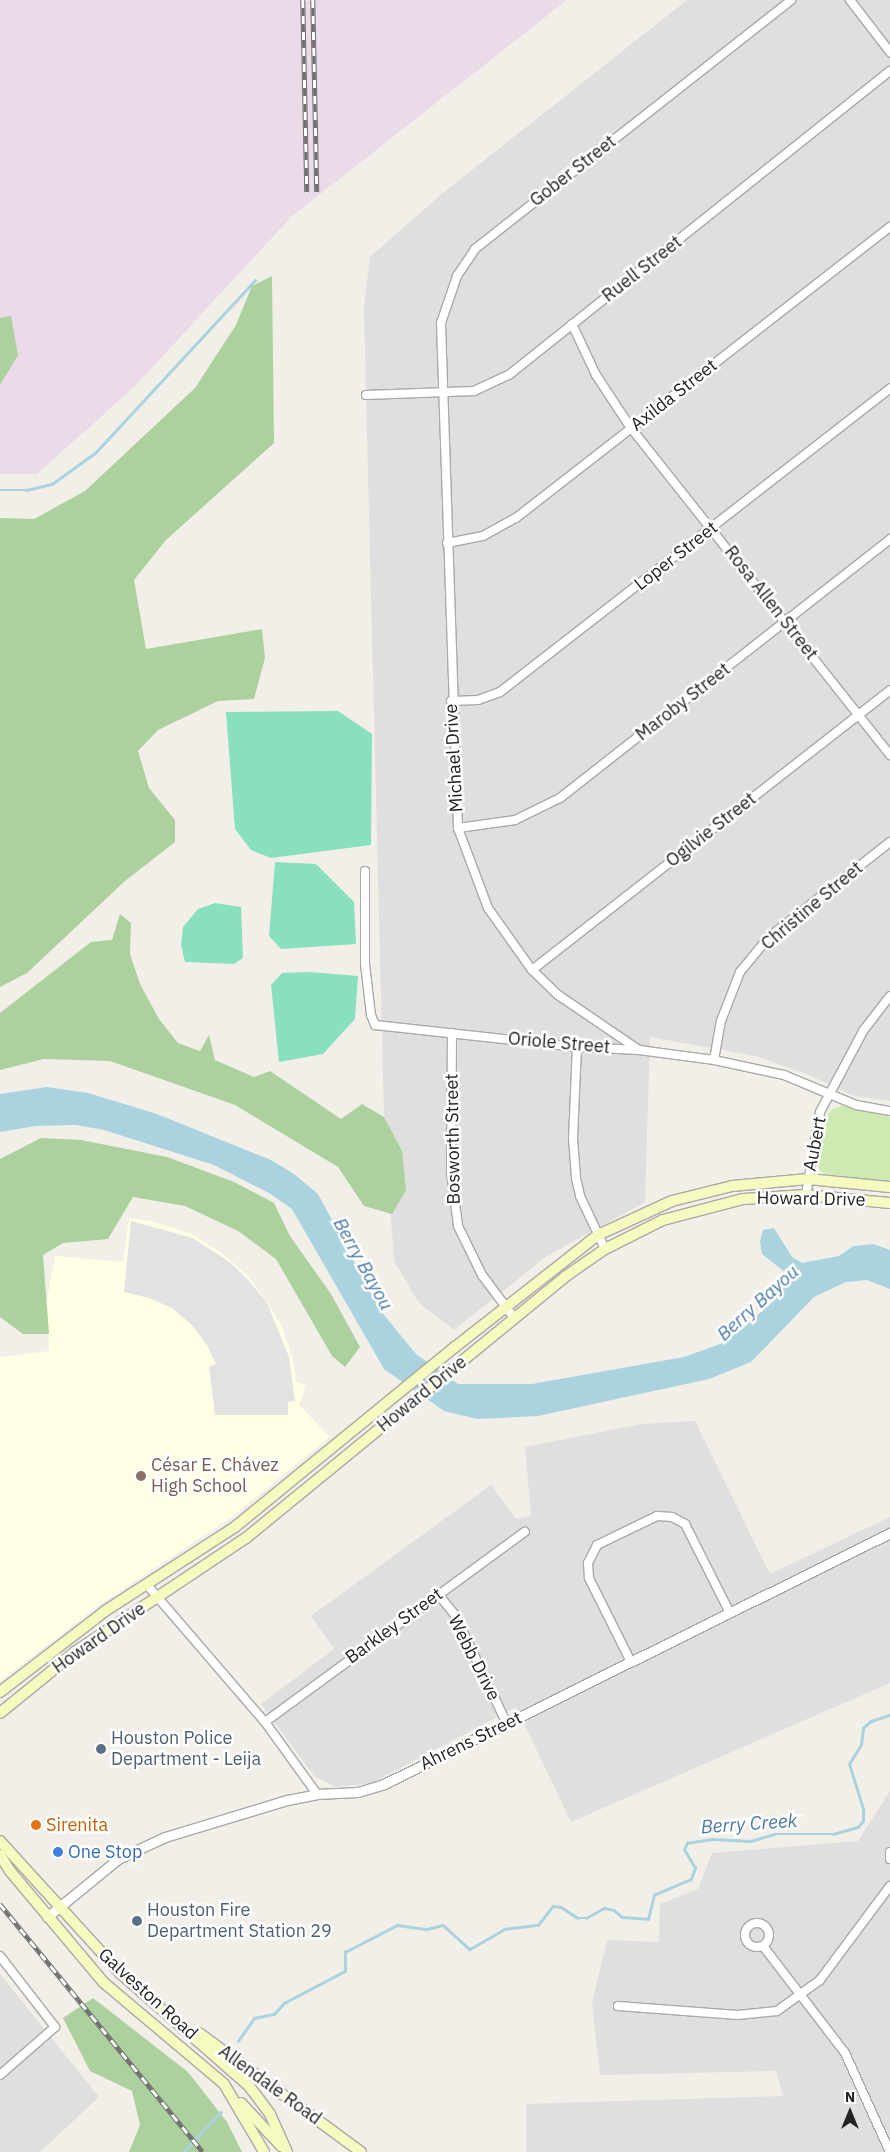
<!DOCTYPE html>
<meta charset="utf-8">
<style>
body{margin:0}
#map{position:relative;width:890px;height:2152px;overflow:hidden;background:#f2efe9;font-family:"IBM Plex Sans",sans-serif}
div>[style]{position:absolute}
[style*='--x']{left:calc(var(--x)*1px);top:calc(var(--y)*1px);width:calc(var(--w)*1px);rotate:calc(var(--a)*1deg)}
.residential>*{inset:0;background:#e0dfdf}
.industrial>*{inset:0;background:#ebdbe8}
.education>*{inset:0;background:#ffffe5}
.grass>*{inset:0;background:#cdebb0}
.forest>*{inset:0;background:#add19e}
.pitch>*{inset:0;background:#88e0be}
.parking>*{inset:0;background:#e2e2e2}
.water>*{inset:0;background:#aad3df}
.stream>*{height:2.5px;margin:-1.25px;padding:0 1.25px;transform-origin:1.25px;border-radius:1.25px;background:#aad3df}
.roads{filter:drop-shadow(1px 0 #a9a9a9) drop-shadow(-1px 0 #a9a9a9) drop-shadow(0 1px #a9a9a9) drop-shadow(0 -1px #a9a9a9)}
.minor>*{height:8px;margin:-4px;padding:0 4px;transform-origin:4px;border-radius:4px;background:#fff}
.minor>.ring{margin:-4px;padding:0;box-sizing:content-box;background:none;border:8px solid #fff;border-radius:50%}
.tertiary>*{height:9px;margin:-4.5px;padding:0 4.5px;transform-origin:4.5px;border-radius:4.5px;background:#fff}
.secondary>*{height:10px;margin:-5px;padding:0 5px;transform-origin:5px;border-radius:5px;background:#f7fabf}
.rail>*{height:4.5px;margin-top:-2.25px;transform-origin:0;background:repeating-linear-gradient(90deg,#fff 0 8px,#707070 0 16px);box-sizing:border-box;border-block:1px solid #707070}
.dots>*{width:14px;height:14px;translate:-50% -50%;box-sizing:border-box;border:2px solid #fff;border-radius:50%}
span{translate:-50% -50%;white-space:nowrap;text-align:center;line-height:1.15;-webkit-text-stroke:5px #fff;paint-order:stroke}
.street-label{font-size:18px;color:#222}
.education-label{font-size:18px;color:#785e54}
.left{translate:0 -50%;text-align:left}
.service-label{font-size:18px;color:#4e5e75}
.food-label{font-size:18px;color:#c56008}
.shop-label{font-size:18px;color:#366cbe}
.water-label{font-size:19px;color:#4a7aab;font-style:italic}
.north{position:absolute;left:825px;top:2087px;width:50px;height:50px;-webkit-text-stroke:4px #fff;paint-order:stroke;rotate:0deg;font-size:14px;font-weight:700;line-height:20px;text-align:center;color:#222}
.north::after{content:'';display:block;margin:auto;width:18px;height:22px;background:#222;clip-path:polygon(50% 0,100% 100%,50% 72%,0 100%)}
</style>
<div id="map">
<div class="residential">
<i style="clip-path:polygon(687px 0,890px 0,890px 1101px,854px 1096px,809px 1075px,755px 1056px,650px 1037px,645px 1202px,547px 1256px,454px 1330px,419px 1303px,394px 1261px,384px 1117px,366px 395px,364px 307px,370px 257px,443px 193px)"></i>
<i style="clip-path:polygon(695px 1421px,770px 1574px,890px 1517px,890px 1683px,571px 1822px,516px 1707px,372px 1783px,336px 1787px,314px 1776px,261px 1704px,334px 1649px,311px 1616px,491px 1485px,516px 1519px,531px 1516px,525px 1447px,641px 1424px)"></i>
<i style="clip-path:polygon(890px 1791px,890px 2152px,526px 2152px,526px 2104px,783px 2096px,776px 2071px,600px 2075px,592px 2002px,607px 1940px,659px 1942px,660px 1904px,698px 1889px,712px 1853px,858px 1841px)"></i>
<i style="clip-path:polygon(0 1974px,99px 2097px,40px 2152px,0 2152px)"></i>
</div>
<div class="industrial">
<i style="clip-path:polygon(0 0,567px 0,291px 217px,134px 387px,37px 474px,0 474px)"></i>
</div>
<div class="education">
<i style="clip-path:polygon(129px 1218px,151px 1221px,191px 1234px,223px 1254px,249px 1277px,281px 1324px,293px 1359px,296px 1382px,306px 1385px,299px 1405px,330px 1437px,233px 1516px,102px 1603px,0 1681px,0 1357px,49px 1351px,47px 1301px,55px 1256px,123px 1262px)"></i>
</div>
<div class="grass">
<i style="clip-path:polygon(842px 1106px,890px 1117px,890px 1182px,825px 1174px,819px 1169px,817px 1159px,820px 1137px,828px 1115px,832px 1109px)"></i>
</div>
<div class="forest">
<i style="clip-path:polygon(272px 276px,274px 443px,166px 540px,134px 580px,146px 649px,262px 629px,265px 658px,254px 699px,218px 701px,158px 730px,138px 751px,149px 788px,175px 820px,175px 842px,125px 881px,27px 973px,0 987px,0 518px,34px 519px,85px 491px,195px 388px,236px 325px,252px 286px)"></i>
<i style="clip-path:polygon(11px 316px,18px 355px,0 385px,0 318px)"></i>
<i style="clip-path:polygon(120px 914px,131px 923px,130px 954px,140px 984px,159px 1019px,178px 1043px,200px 1051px,209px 1035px,215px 1060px,254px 1077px,270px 1071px,341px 1119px,362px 1104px,384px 1117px,402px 1151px,406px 1190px,392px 1214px,364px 1206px,338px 1167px,235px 1105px,110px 1061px,44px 1059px,0 1070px,0 1013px,91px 942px,112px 940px)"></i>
<i style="clip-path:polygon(41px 1138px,81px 1140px,167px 1157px,234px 1182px,274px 1203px,290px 1236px,331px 1294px,360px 1347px,345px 1367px,332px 1356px,276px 1259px,238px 1231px,185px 1206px,133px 1197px,108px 1239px,63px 1243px,43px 1255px,49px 1334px,23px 1334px,0 1317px,0 1159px)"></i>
<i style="clip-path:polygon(93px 1998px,188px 2072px,227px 2122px,242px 2152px,129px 2152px,140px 2125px,132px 2091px,90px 2071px,63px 2018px)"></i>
</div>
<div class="pitch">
<i style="clip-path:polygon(338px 711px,372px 734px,371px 845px,271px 858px,251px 850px,235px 829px,226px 712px)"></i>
<i style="clip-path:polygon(275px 862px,316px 864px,354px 902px,356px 944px,281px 949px,269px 936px)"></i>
<i style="clip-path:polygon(215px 903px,241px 907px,243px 958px,234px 964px,185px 962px,181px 945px,183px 927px,198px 909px)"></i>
<i style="clip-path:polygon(310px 972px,358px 976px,355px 1019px,323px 1054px,279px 1062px,271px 985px,282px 973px)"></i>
</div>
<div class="parking">
<i style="clip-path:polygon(131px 1221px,193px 1238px,231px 1263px,249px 1281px,267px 1303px,289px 1357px,295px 1401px,288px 1402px,288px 1415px,215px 1415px,209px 1367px,216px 1364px,207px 1345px,192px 1325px,172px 1308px,149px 1298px,124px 1292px)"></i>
</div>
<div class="water">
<i style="clip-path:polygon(47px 1087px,88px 1093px,157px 1114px,271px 1160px,294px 1174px,318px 1194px,380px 1310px,416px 1354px,458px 1384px,532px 1384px,684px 1357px,726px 1342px,774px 1301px,791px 1277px,762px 1254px,760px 1242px,763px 1230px,774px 1228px,792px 1257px,802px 1263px,839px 1256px,853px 1246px,873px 1244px,890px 1250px,890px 1289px,867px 1280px,846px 1282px,814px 1297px,751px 1362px,709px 1379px,538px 1416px,477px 1419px,444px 1411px,384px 1369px,292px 1209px,269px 1193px,214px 1165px,104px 1130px,76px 1125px,35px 1126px,0 1132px,0 1094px)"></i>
</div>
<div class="stream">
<i style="--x:0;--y:490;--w:26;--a:0"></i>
<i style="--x:26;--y:490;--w:27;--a:-13"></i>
<i style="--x:52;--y:484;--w:54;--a:-36"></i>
<i style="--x:96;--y:452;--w:234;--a:-47.2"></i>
<i style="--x:238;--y:2041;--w:28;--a:-55"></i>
<i style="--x:254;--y:2018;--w:20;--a:-11"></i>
<i style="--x:274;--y:2014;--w:15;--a:-48"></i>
<i style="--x:284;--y:2003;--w:69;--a:-27.7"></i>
<i style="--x:345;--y:1971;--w:19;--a:-90"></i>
<i style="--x:345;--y:1952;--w:59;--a:-27.4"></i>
<i style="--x:397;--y:1925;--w:30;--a:8"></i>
<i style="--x:427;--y:1929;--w:16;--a:-14"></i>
<i style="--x:443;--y:1925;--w:36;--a:42"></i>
<i style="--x:470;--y:1949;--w:39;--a:-30"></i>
<i style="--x:504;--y:1929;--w:34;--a:-7"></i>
<i style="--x:538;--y:1925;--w:24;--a:-52"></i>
<i style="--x:553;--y:1906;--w:8;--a:7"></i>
<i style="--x:561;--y:1907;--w:20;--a:33"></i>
<i style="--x:578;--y:1918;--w:8;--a:0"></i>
<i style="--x:586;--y:1918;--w:21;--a:-29"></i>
<i style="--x:604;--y:1908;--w:10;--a:11"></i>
<i style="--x:614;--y:1910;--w:11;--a:41"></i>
<i style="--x:622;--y:1917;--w:26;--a:4"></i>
<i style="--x:648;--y:1919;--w:25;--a:-76"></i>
<i style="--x:654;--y:1895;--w:40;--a:-23.4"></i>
<i style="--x:691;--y:1879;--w:12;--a:-70"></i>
<i style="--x:695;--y:1868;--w:21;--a:-121"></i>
<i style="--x:684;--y:1850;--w:8;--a:-67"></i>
<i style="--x:687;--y:1843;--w:26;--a:-9"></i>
<i style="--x:713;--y:1839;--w:38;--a:3"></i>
<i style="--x:751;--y:1841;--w:24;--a:-17"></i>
<i style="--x:774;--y:1834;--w:59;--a:0"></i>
<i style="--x:833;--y:1834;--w:26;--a:-16"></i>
<i style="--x:858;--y:1827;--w:8;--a:-50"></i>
<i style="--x:863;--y:1821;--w:12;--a:-90"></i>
<i style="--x:863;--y:1809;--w:47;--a:-107.3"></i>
<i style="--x:849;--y:1764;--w:22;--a:-58"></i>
<i style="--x:861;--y:1745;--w:17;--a:-83"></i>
<i style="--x:863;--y:1728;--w:11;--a:-41"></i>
<i style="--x:871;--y:1721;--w:20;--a:-18"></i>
<i style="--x:183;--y:2152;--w:55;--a:-46.5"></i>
</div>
<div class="roads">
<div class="minor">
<i style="--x:850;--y:0;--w:66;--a:52.4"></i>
<i style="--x:572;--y:324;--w:56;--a:64.8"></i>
<i style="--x:596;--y:375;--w:64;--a:56.6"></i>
<i style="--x:631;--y:428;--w:417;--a:51.6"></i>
<i style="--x:366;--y:395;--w:108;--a:-2.1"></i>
<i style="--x:474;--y:391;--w:38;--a:-25"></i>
<i style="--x:509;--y:375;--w:487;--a:-38.6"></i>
<i style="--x:447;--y:543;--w:37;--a:-11"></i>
<i style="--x:483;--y:536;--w:38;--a:-29"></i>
<i style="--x:516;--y:518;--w:474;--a:-37.9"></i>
<i style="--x:451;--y:701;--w:27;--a:-2"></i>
<i style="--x:478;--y:700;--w:23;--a:-20"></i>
<i style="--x:500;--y:692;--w:494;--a:-37.9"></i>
<i style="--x:458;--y:828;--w:58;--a:-8"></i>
<i style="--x:515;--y:820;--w:50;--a:-26.1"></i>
<i style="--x:560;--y:798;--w:420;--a:-38.1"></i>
<i style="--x:365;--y:871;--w:93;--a:90"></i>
<i style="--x:365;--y:964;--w:51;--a:83.3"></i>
<i style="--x:371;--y:1015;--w:11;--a:68"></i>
<i style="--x:375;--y:1025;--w:203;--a:6.2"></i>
<i style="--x:577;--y:1047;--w:62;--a:2.8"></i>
<i style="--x:639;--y:1050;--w:76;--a:7.6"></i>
<i style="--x:714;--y:1060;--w:72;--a:12.1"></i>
<i style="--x:784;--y:1075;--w:78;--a:22.6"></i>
<i style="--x:856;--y:1105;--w:35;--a:10"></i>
<i style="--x:532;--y:970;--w:454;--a:-38"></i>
<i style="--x:452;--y:1033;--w:138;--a:90.4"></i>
<i style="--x:451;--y:1171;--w:55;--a:82.7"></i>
<i style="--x:458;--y:1226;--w:55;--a:63.9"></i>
<i style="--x:482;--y:1275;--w:55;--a:53.1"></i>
<i style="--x:577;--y:1047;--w:91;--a:92.5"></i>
<i style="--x:573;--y:1138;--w:40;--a:85.7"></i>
<i style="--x:576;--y:1178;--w:18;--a:77"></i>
<i style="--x:580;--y:1196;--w:59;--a:64.7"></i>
<i style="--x:639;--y:1050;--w:98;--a:-145.8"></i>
<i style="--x:558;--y:995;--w:36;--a:-136"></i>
<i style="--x:532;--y:970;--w:76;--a:-125.4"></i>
<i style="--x:488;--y:908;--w:85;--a:-110.6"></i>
<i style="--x:458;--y:828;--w:505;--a:-91.93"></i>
<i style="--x:441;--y:323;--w:50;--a:-71.2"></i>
<i style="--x:457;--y:276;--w:32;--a:-56"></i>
<i style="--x:475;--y:249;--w:402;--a:-38.2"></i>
<i style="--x:714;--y:1060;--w:40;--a:-80"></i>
<i style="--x:721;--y:1021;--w:53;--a:-68.8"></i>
<i style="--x:740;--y:972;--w:44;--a:-50.5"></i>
<i style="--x:768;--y:938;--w:155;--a:-38.2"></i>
<i style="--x:806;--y:1195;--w:84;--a:-80.4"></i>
<i style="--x:820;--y:1112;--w:92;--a:-62"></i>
<i style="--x:863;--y:1031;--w:44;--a:-52.4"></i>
<i style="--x:147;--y:1585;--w:181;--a:49.3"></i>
<i style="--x:265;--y:1722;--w:89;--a:54.2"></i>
<i style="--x:438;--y:1594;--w:27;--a:51"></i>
<i style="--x:455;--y:1615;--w:121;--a:64.5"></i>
<i style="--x:631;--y:1662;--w:94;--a:-116.6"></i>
<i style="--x:589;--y:1578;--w:15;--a:-94"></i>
<i style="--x:588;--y:1563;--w:20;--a:-63"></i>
<i style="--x:597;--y:1545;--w:67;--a:-25.8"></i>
<i style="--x:657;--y:1516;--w:15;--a:4"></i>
<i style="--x:672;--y:1517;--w:15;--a:28"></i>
<i style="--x:685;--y:1524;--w:100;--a:63.2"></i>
<i style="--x:265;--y:1722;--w:322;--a:-36.2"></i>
<i style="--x:890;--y:1852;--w:7;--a:90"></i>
<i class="ring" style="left:745px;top:1923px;width:16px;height:16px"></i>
<i style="--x:763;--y:1946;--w:135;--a:52.5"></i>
<i style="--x:845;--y:2053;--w:109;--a:65.6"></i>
<i style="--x:0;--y:1956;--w:90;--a:52.2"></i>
<i style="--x:55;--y:2027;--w:73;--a:138.9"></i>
<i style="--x:618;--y:2006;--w:120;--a:4.3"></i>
<i style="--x:738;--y:2015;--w:39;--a:-6"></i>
<i style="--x:777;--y:2011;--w:53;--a:-35.8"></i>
<i style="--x:820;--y:1980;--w:117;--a:-53.3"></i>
</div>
<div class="tertiary">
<i style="--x:47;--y:1917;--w:92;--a:-39.2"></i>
<i style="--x:118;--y:1859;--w:52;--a:-25.1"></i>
<i style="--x:165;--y:1837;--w:127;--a:-16.9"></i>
<i style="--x:287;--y:1800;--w:31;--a:-11"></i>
<i style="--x:317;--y:1794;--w:41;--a:-2.8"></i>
<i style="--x:358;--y:1792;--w:27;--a:-17"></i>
<i style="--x:384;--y:1784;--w:565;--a:-26.38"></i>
</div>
<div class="secondary">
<i style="--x:0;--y:1692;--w:133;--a:-37.6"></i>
<i style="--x:105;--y:1611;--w:155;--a:-32.9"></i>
<i style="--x:235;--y:1527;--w:284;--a:-39.3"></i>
<i style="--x:455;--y:1347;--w:182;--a:-38.1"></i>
<i style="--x:598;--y:1235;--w:81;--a:-24.7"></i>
<i style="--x:672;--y:1201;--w:62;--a:-14"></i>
<i style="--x:732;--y:1186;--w:76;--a:-5.3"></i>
<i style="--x:808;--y:1179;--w:82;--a:5.6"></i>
<i style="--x:0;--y:1713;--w:97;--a:-39.1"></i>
<i style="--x:75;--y:1652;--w:206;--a:-33.7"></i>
<i style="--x:246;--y:1538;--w:414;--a:-39.3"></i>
<i style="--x:566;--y:1276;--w:47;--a:-34.7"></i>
<i style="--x:605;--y:1249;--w:65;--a:-26.6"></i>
<i style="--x:663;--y:1220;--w:83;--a:-14.7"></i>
<i style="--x:743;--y:1199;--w:63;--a:-3.6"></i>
<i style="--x:806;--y:1195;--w:84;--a:5.4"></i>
<i style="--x:0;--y:1841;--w:178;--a:47.7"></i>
<i style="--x:120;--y:1973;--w:171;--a:41.2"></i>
<i style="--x:249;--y:2086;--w:35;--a:53"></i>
<i style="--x:270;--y:2114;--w:42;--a:65.9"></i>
<i style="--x:0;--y:1855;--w:19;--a:58"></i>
<i style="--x:10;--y:1871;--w:145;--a:50"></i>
<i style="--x:103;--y:1982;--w:158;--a:40.1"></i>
<i style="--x:224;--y:2084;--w:79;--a:59.5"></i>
<i style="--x:199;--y:2033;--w:201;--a:36.3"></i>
<i style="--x:241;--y:2103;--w:59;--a:47.1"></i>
</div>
</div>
<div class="rail">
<i style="--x:303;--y:0;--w:192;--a:88.8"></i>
<i style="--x:313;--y:0;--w:192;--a:88.8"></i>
<i style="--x:0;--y:1904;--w:320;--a:50.7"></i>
</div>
<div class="dots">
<i style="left:141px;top:1476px;background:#8d6e63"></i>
<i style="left:101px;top:1749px;background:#5c6f8a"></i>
<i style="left:36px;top:1825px;background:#e8710a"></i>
<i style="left:58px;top:1852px;background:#3f7fe0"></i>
<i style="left:137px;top:1921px;background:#5c6f8a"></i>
</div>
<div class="street-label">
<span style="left:573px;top:171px;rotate:-38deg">Gober Street</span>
<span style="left:642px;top:269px;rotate:-38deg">Ruell Street</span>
<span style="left:674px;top:395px;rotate:-38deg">Axilda Street</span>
<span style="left:676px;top:556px;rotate:-38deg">Loper Street</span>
<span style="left:771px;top:603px;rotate:52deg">Rosa Allen Street</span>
<span style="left:683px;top:702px;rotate:-38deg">Maroby Street</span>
<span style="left:454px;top:758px;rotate:-93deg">Michael Drive</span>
<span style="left:711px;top:830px;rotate:-38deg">Ogilvie Street</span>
<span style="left:812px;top:906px;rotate:-40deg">Christine Street</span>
<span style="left:559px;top:1043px;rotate:5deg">Oriole Street</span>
<span style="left:453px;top:1139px;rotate:-91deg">Bosworth Street</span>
<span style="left:815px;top:1144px;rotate:-79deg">Aubert</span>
<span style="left:811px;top:1199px;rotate:1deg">Howard Drive</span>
<span style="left:422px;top:1394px;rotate:-39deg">Howard Drive</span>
<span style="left:394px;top:1626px;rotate:-36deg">Barkley Street</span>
<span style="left:99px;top:1638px;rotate:-35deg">Howard Drive</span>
<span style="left:474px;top:1658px;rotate:63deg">Webb Drive</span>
<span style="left:471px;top:1741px;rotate:-26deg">Ahrens Street</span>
<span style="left:148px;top:1994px;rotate:42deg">Galveston Road</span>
<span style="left:270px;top:2085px;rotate:36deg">Allendale Road</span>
</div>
<div class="education-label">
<span class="left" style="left:151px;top:1476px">César E. Chávez<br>High School</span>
</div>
<div class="service-label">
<span class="left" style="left:111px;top:1749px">Houston Police<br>Department - Leija</span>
<span class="left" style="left:147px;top:1921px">Houston Fire<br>Department Station 29</span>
</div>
<div class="food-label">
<span class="left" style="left:46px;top:1825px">Sirenita</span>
</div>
<div class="shop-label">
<span class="left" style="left:68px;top:1852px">One Stop</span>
</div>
<div class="water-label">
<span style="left:363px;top:1264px;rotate:61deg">Berry Bayou</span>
<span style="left:758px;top:1303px;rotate:-42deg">Berry Bayou</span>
<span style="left:749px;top:1824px;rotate:-4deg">Berry Creek</span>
</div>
<div class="north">N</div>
</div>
